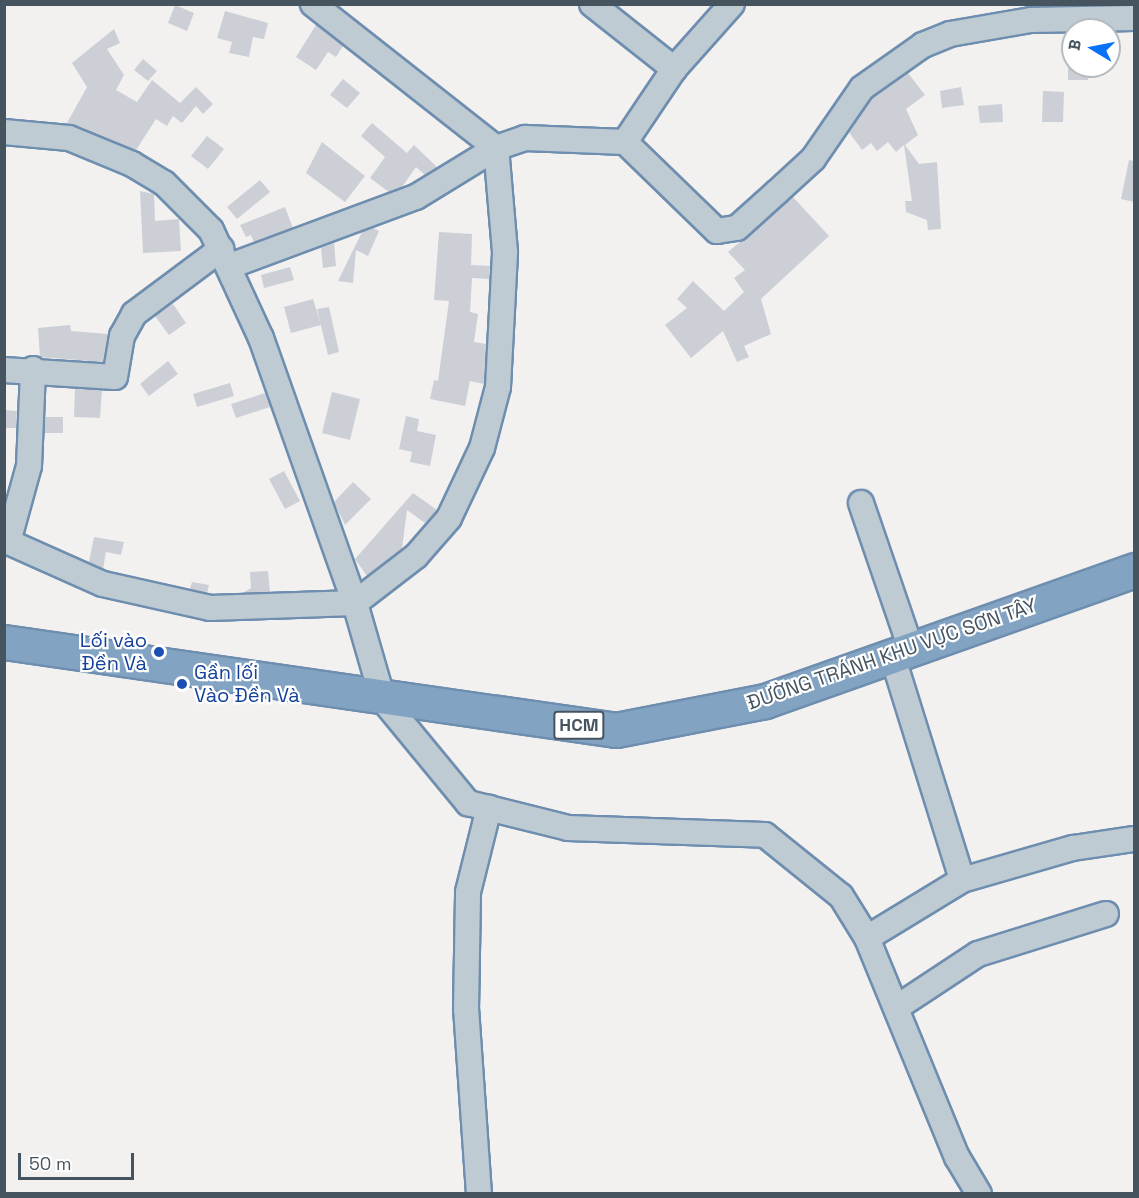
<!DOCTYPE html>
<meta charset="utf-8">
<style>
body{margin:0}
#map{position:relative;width:1139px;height:1198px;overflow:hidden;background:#f3f0f0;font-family:"Space Grotesk",sans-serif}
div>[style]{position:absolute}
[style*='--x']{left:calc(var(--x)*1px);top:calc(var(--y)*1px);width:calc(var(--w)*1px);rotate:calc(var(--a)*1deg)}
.building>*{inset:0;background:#cccfd6}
.roads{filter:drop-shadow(2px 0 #6e8eaf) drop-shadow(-2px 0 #6e8eaf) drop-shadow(0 2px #6e8eaf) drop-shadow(0 -2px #6e8eaf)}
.minor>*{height:24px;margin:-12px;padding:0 12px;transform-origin:12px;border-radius:12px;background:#bfcbd3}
.highway>*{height:33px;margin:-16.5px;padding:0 16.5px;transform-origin:16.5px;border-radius:16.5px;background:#83a3c3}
.dots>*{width:16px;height:16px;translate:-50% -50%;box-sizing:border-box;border:3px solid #fff;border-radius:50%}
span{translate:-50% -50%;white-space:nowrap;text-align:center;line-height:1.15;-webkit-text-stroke:4.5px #fff;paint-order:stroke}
.shield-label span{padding:2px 4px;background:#fff;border:2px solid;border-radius:4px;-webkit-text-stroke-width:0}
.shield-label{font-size:18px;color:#465460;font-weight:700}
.transit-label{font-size:20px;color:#164399}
.right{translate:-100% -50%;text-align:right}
.left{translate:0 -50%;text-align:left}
.street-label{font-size:20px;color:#465460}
.frame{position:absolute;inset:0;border:6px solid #465460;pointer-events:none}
.north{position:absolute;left:1061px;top:18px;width:60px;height:60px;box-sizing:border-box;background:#fff;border:2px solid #b5bbbf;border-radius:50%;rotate:280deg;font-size:16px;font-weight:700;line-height:24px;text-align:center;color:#465460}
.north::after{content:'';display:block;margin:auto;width:21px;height:27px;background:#0772f6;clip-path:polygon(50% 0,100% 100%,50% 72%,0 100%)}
.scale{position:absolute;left:18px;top:1153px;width:116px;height:27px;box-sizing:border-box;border:3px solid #465460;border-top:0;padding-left:8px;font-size:18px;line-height:21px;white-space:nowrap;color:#465460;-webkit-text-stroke:4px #fff;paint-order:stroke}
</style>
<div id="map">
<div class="building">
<i style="clip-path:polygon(175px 5px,194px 13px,187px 31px,168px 23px)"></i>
<i style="clip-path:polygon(225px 11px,268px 23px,264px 39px,253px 37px,249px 57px,229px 53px,232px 42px,217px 38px)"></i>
<i style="clip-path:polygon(316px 25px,343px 46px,336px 57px,328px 52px,316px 70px,296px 57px)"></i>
<i style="clip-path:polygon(114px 29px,120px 43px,107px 49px,124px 75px,116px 90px,137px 102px,152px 80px,180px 103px,196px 87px,213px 104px,203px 114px,196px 106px,182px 123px,173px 116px,167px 126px,156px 119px,136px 150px,67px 123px,87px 87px,72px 63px)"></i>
<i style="clip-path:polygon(143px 59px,157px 71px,148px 81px,134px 70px)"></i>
<i style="clip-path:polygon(1068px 66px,1088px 66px,1088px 80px,1068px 80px)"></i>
<i style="clip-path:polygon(908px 73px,925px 95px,906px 109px,918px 135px,905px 145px,919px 164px,937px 162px,941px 229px,928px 230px,927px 220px,906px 212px,905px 201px,912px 201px,904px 145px,896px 152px,888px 142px,877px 151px,871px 143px,862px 150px,849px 132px,872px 98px)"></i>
<i style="clip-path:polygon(343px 79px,360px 93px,347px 108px,330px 95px)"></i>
<i style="clip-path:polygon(961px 87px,964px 105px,942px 108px,940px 91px)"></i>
<i style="clip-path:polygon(1043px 91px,1064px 92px,1063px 122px,1042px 122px)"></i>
<i style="clip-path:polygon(1002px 104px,1003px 122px,980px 123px,978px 106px)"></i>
<i style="clip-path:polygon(372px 123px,407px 153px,414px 145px,437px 167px,425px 175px,416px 167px,402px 187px,389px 192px,370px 178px,385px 157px,361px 136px)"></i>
<i style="clip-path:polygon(207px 136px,224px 149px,208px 169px,191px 156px)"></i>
<i style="clip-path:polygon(322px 142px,365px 176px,345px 202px,306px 173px)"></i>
<i style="clip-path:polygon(1129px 160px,1134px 161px,1134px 202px,1121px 199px)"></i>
<i style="clip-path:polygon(260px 180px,270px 192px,237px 219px,227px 207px)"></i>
<i style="clip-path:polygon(140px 191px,154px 194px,155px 221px,179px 219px,181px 251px,143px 253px)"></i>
<i style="clip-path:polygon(793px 197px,829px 236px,761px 299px,771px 334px,744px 346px,749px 357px,737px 362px,723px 331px,691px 358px,665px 325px,687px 308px,677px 299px,693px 281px,724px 311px,744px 292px,734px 278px,745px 270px,728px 252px)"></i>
<i style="clip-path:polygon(285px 207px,293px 228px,254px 242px,251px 235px,246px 237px,240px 225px)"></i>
<i style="clip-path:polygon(373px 228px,379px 231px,368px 256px,356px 250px,353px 283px,338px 281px,362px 232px)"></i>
<i style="clip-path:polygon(439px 232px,472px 234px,471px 265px,490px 266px,489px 279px,472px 278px,470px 312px,478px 314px,474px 342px,486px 344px,484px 384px,470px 381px,465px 406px,430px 399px,434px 380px,438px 381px,449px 301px,434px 300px)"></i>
<i style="clip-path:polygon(334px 243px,336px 266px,323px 268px,321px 248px)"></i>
<i style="clip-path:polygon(290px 267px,294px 280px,264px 288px,261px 275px)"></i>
<i style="clip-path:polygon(313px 299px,321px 325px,291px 333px,284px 307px)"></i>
<i style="clip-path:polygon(173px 304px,186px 323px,169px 335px,155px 316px)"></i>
<i style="clip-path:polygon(329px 307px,339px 352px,328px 355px,317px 309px)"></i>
<i style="clip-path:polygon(70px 325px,71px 331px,108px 334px,103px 362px,40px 357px,38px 328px)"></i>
<i style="clip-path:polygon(168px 361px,178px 374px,149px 396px,140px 384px)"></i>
<i style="clip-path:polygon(230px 383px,234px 396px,197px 407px,193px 394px)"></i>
<i style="clip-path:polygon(75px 389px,102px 390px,100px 418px,74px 417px)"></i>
<i style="clip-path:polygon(332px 392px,360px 399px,350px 440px,322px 433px)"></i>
<i style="clip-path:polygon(265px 393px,270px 407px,236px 418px,231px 404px)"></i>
<i style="clip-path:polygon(4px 410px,17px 411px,16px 428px,4px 428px)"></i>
<i style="clip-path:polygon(406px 416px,419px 419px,417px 431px,436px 435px,430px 466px,410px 462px,412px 452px,399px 449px)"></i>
<i style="clip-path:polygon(45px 417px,63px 417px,63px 433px,45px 433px)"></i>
<i style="clip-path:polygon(284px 471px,300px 501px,285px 509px,269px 479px)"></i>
<i style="clip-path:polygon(353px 482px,371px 499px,345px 525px,334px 502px)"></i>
<i style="clip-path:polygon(413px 493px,437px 510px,425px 523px,407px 510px,402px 549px,367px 576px,355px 559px)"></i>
<i style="clip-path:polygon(94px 537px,124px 542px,121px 555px,106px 552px,103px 569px,89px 562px)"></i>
<i style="clip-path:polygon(268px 571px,270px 592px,243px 593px,251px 588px,250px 572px)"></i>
<i style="clip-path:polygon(192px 582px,209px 585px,207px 593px,190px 589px)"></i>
</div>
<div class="roads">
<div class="minor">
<i style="--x:592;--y:4;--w:105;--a:38.4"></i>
<i style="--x:674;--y:69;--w:88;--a:123.9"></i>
<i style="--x:625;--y:142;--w:128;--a:44.1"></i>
<i style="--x:717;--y:231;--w:20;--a:-9"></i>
<i style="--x:737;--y:228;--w:54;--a:-42"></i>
<i style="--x:777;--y:192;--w:49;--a:-42.5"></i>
<i style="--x:813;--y:159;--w:86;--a:-55.4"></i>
<i style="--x:862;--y:88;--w:75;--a:-35.2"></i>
<i style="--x:923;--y:45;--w:29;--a:-22"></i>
<i style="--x:950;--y:34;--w:82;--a:-9.8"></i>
<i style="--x:1031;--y:20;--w:103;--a:-1.1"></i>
<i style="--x:674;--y:69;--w:87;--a:-48.3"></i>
<i style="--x:4;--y:132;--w:65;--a:5.3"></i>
<i style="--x:69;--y:138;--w:68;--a:22.4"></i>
<i style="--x:132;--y:164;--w:37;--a:31"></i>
<i style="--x:164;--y:183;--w:66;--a:45"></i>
<i style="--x:211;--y:230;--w:119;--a:65.2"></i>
<i style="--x:261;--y:338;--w:281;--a:70.5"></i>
<i style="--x:355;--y:603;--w:101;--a:73.9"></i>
<i style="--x:383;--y:700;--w:134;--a:50.5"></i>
<i style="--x:468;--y:803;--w:103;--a:14"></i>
<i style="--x:568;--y:828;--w:197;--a:2"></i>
<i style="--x:765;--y:835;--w:97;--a:38.8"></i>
<i style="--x:841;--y:896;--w:49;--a:58.2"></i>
<i style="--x:867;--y:938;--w:237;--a:67.7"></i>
<i style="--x:957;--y:1157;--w:43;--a:59.3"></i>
<i style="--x:230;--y:266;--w:198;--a:-20.4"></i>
<i style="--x:416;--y:197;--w:94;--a:-31.5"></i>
<i style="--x:496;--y:148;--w:31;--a:-19"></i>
<i style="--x:525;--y:138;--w:100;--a:2.3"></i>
<i style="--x:4;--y:370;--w:111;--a:3.6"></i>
<i style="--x:115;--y:377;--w:42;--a:-80.3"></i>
<i style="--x:122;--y:336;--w:25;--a:-61"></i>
<i style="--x:134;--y:314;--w:109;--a:-36.8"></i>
<i style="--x:861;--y:503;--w:157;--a:71.1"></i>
<i style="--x:4;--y:540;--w:108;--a:24"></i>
<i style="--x:103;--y:584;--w:110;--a:12.6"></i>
<i style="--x:210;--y:608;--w:145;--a:-2"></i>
<i style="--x:355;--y:603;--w:77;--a:-37.6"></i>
<i style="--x:416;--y:556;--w:50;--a:-49"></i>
<i style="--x:449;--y:518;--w:77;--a:-64.8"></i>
<i style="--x:482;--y:448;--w:63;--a:-75.3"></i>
<i style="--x:498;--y:387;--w:135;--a:-87"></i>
<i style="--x:505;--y:252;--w:104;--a:-94.9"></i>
<i style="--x:496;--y:148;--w:233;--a:-141.8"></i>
<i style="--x:8;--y:542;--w:79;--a:-74.6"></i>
<i style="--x:29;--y:466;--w:97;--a:-87.6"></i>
<i style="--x:893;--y:658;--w:232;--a:72.7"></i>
<i style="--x:867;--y:938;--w:111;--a:-31.4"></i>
<i style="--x:962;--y:880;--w:116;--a:-16.1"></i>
<i style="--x:1073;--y:848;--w:62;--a:-8.4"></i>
<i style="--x:896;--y:1008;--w:98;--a:-33.4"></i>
<i style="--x:978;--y:954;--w:134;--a:-17.4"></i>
<i style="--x:479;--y:1194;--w:184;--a:-94"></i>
<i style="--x:466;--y:1010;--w:118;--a:-89"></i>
<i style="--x:468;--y:892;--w:87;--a:-76"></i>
</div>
<div class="highway">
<i style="--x:4;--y:642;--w:618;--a:8.18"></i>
<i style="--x:616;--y:730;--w:152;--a:-11"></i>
<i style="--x:765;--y:701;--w:392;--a:-19.5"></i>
</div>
</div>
<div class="dots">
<i style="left:159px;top:652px;background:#1a4fb4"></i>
<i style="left:182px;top:684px;background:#1a4fb4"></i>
</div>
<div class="shield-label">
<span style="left:579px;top:725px">HCM</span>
</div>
<div class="transit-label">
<span class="right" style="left:147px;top:652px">Lối vào<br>Đền Và</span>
<span class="left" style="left:194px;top:684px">Gần lối<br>Vào Đền Và</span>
</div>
<div class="street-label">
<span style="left:892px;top:654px;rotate:-19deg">ĐƯỜNG TRÁNH KHU VỰC SƠN TÂY</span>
</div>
<div class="frame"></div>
<div class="north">B</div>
<div class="scale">50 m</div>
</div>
